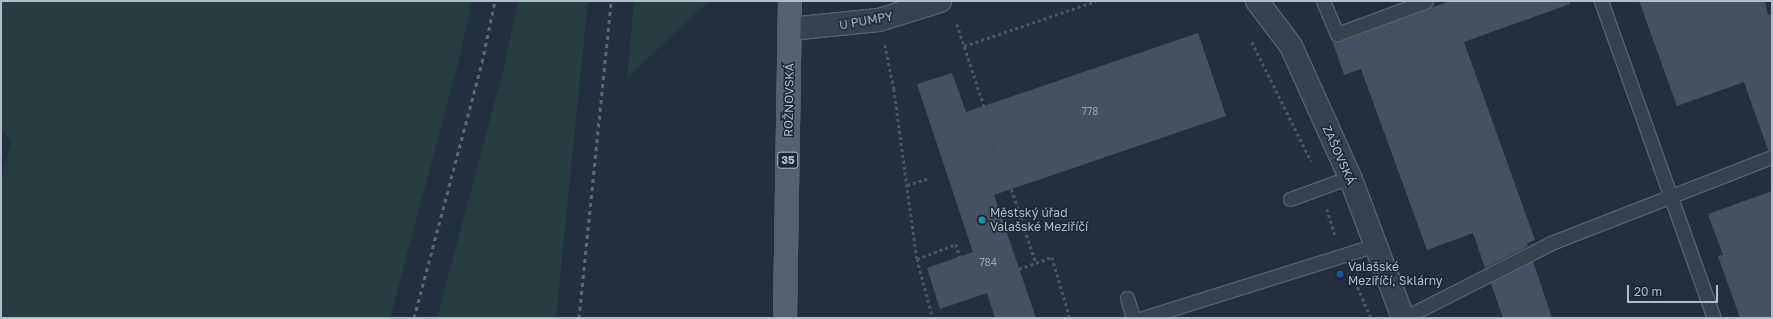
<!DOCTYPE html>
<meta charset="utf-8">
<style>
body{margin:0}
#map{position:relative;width:1773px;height:319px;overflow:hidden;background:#242f3e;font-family:"Golos Text",sans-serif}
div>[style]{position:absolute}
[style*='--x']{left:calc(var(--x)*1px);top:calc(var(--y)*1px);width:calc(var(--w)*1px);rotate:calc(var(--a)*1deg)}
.green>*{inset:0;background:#263c3f}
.building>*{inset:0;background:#455162}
.path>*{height:2.5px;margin-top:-1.25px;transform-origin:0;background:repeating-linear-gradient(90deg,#44595c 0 3px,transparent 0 6px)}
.roads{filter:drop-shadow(1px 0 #565f6c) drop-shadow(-1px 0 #565f6c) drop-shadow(0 1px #565f6c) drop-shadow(0 -1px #565f6c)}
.service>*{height:13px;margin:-6.5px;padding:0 6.5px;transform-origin:6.5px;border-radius:6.5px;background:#38414e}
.minor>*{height:22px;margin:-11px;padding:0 11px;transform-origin:11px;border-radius:11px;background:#38414e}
.primary>*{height:22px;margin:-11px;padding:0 11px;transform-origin:11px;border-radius:11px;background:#56606e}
.rail>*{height:3px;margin-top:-1.5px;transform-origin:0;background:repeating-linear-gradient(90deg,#5a6575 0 4px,transparent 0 8px)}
.dots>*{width:11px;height:11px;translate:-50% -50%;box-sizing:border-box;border:2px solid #1d2633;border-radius:50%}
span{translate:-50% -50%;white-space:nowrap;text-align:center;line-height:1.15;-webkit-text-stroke:3px #1d2633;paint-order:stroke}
.number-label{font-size:10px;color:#98a1af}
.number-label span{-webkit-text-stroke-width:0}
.shield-label span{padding:1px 3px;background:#1d2633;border:1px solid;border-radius:3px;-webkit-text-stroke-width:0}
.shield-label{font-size:11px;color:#b4bcc9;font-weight:700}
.street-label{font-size:12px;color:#b4bcc9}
.poi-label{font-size:12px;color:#b4bcc9}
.left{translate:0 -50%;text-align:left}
.frame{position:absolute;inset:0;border:2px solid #b4bcc9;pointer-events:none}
.scale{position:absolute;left:1627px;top:285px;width:91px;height:18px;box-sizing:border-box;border:2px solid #b4bcc9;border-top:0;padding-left:5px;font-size:12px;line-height:14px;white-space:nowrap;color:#b4bcc9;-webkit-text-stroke:3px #1d2633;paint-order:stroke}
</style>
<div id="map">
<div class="green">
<i style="clip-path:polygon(1px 1px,472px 1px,460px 56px,390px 318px,1px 318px,1px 178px,12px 140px,1px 129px)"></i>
<i style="clip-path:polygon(518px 1px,588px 1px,556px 318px,437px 318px,504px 67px)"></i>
<i style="clip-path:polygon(634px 1px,709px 1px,627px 78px)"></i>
</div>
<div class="building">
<i style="clip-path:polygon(1450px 1px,1569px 1px,1570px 4px,1464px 42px,1535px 240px,1527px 243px,1528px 246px,1485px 268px,1473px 233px,1427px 250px,1361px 69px,1344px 75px,1333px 43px)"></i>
<i style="clip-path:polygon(1639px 1px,1765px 1px,1768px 15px,1772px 14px,1772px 149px,1768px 150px,1744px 82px,1677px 106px)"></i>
<i style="clip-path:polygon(1198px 33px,1226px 116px,994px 195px,1036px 318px,995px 318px,987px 293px,940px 309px,927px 268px,973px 252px,917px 84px,952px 73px,966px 112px)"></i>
<i style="clip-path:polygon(1772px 191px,1772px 318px,1740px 318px,1718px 256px,1723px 255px,1708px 214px)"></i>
<i style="clip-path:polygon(1533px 261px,1552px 318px,1503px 318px,1491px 283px)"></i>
</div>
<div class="path">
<i style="--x:957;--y:24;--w:252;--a:71.7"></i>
<i style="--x:1252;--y:42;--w:133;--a:63.6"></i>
<i style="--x:885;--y:45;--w:45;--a:78.4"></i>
<i style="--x:894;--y:89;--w:172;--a:82.3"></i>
<i style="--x:917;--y:259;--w:61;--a:74.8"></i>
<i style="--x:964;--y:46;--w:139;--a:-18.8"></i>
<i style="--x:907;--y:185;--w:21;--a:-17"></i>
<i style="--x:1327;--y:209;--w:27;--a:73"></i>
<i style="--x:917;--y:259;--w:42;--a:-21"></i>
<i style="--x:956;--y:244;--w:14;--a:73"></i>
<i style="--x:1019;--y:269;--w:35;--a:-20"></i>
<i style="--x:1052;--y:257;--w:64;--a:73.6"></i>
<i style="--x:1353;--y:276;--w:46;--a:66.8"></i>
</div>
<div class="roads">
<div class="service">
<i style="--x:1323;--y:1;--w:36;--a:67"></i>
<i style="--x:1337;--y:34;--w:95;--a:-20.3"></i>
<i style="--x:1601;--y:1;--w:337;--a:70.4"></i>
<i style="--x:1290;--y:199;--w:64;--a:-20.1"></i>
<i style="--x:1127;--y:298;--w:21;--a:73"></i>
<i style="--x:1143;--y:318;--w:244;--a:-17.4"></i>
<i style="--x:1404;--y:318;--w:165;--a:-27"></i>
<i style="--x:1551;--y:243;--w:237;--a:-21.3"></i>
</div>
<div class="minor">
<i style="--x:1257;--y:1;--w:56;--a:52.9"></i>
<i style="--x:1291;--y:46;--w:144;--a:65.8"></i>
<i style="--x:1350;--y:177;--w:151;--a:69.4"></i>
<i style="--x:790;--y:29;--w:89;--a:-5.8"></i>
<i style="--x:879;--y:20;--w:64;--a:-17.3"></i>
</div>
<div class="primary">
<i style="--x:785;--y:318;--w:317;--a:-89.1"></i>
</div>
</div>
<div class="rail">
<i style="--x:414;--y:318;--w:265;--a:-75.1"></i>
<i style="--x:482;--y:62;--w:62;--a:-78"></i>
<i style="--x:579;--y:318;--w:319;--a:-84.2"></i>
</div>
<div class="dots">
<i style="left:982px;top:220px;background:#0f9aa8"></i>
<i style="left:1340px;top:274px;background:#1a4fb4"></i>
</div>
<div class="number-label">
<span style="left:1090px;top:112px">778</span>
<span style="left:988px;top:263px">784</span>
</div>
<div class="shield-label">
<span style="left:788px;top:160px">35</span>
</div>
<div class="street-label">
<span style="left:866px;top:21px;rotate:-10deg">U PUMPY</span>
<span style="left:789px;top:100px;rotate:-89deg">ROŽNOVSKÁ</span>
<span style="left:1339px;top:155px;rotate:66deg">ZAŠOVSKÁ</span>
</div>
<div class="poi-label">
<span class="left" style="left:990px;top:220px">Městský úřad<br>Valašské Meziříčí</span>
<span class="left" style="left:1348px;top:274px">Valašské<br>Meziříčí, Sklárny</span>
</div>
<div class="frame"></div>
<div class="scale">20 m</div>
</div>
